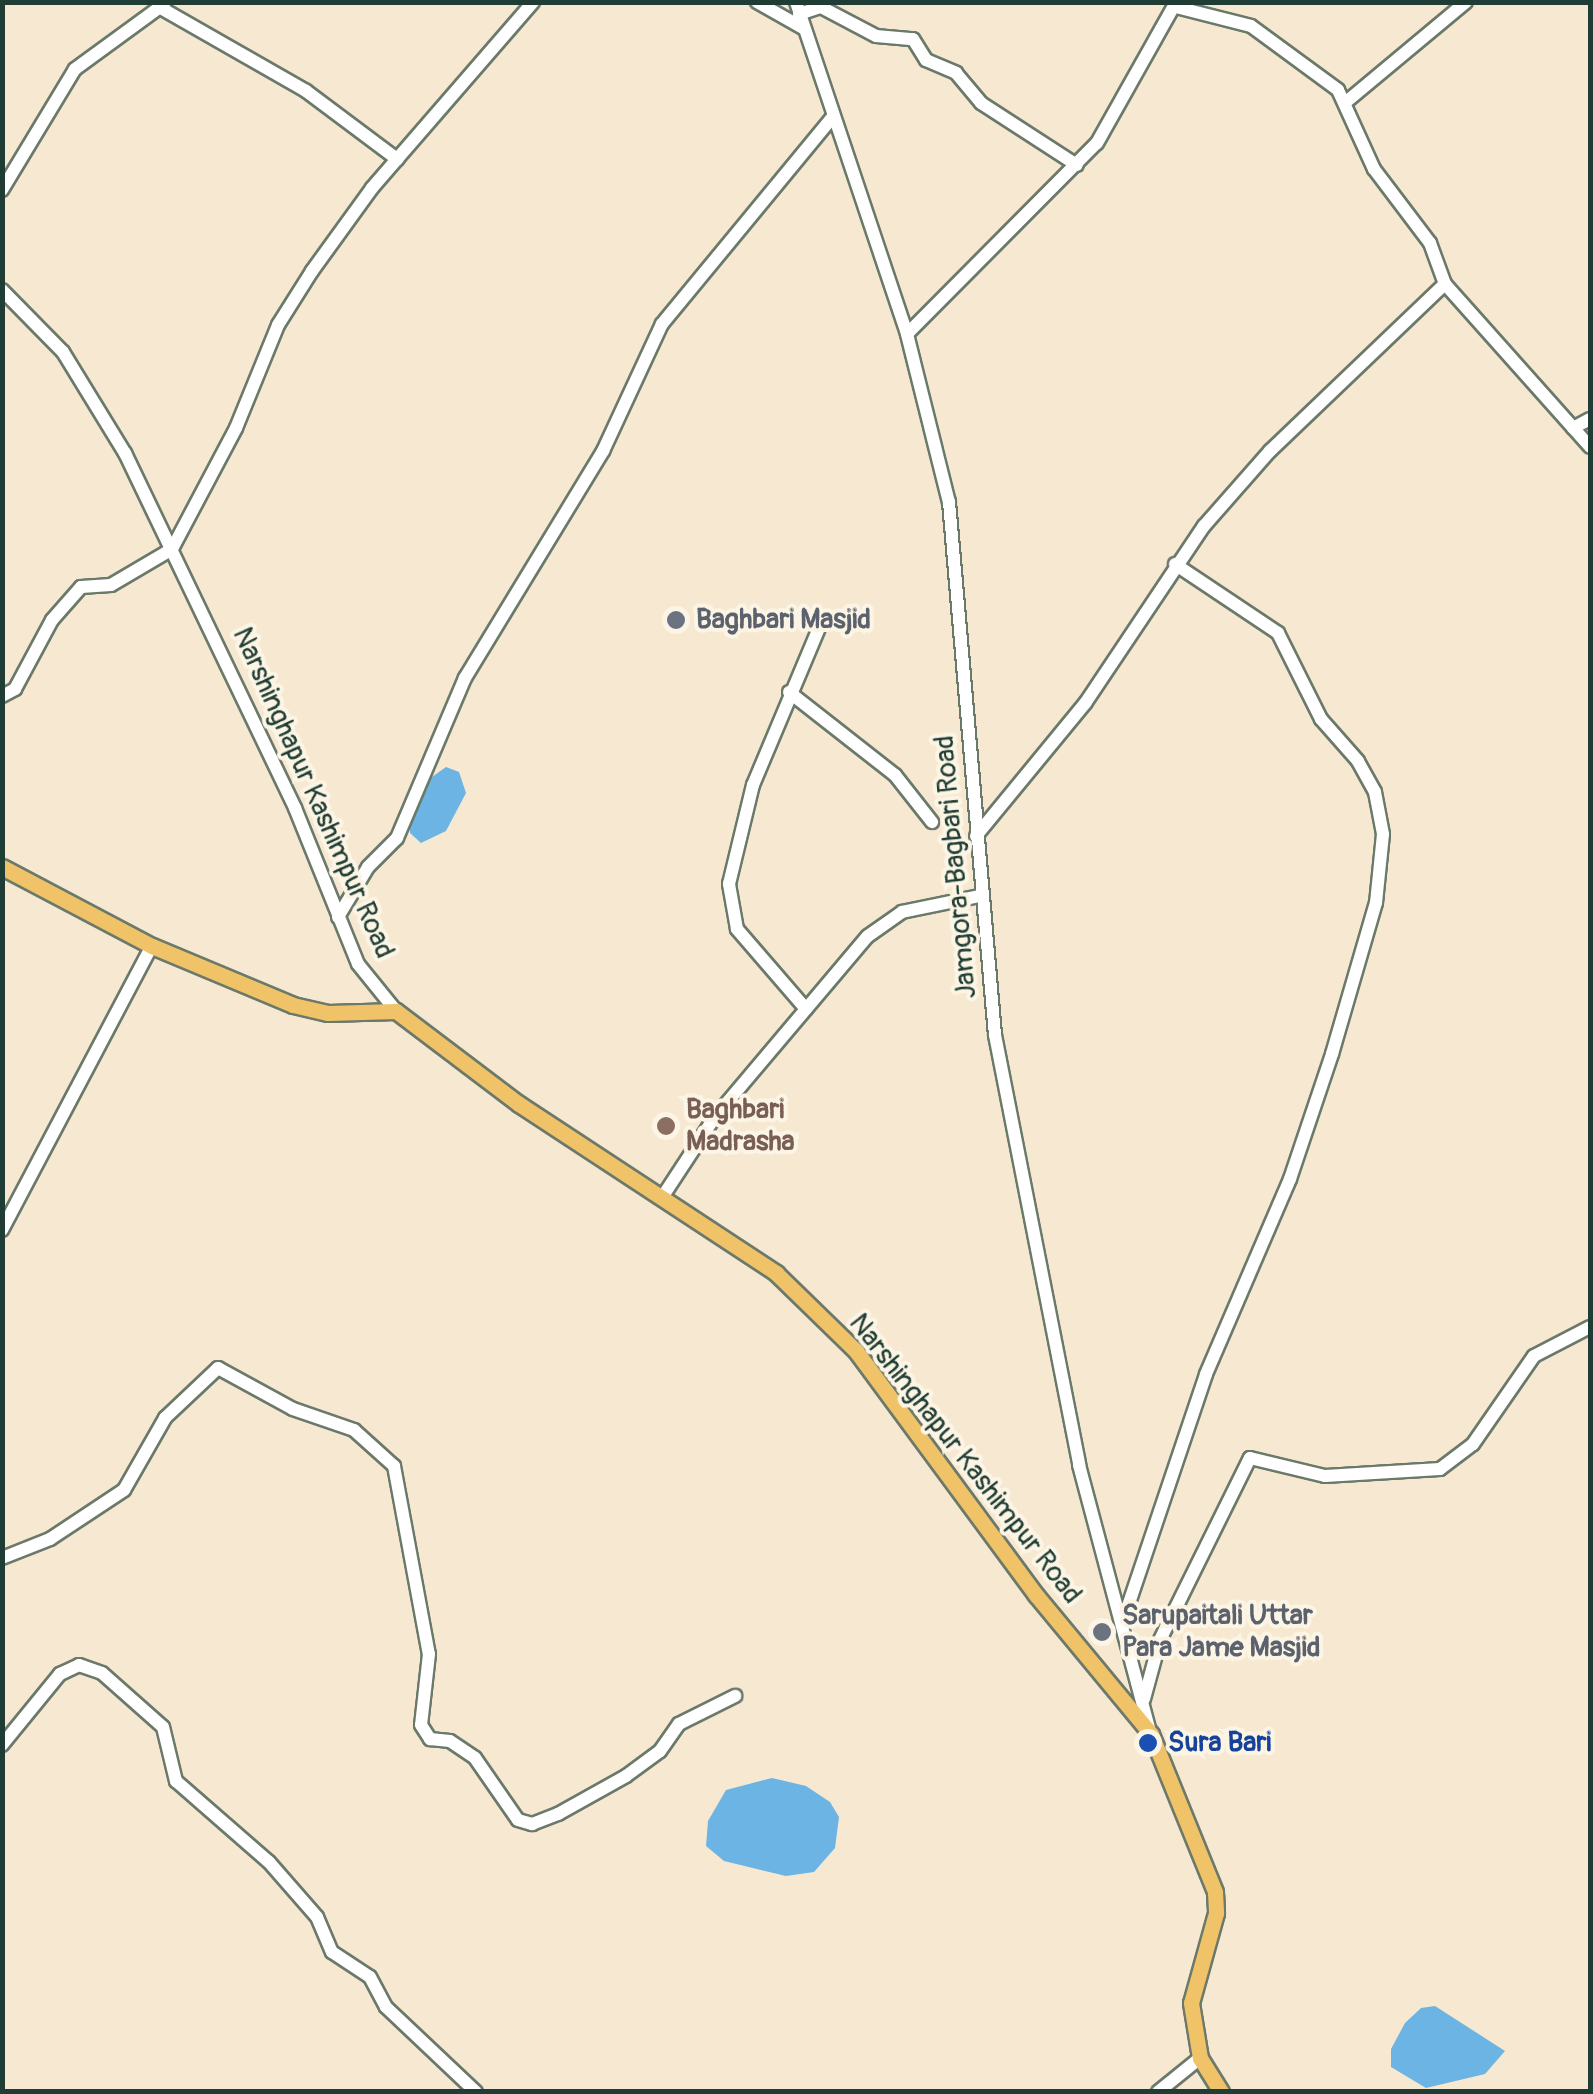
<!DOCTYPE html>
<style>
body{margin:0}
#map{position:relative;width:1593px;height:2094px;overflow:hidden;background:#f7e9d1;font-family:Pangolin,sans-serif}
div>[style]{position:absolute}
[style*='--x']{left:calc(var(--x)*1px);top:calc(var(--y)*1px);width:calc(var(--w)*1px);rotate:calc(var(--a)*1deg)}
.water>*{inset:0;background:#6bb4e3}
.roads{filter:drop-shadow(2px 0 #6b796b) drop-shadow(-2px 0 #6b796b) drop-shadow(0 2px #6b796b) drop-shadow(0 -2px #6b796b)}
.minor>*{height:12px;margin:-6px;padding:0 6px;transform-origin:6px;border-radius:6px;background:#fff}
.major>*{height:15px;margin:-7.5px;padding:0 7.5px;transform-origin:7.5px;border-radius:7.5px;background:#f1c369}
.dots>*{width:28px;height:28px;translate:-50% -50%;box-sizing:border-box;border:5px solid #fcf5e5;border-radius:50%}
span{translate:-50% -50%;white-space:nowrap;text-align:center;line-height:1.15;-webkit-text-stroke:8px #fcf5e5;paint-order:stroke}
.worship-label{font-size:28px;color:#5b616d;font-weight:700}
.left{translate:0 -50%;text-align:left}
.street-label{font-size:28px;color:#1f3d34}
.education-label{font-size:28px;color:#785e54;font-weight:700}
.transit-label{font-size:28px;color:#164399;font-weight:700}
.frame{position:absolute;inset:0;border:5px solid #1f3d34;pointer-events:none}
</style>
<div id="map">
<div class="water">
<i style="clip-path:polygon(446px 767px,459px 772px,466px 793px,446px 831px,421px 843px,410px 833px,410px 819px,429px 779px)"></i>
<i style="clip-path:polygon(772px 1778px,806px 1786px,830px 1802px,839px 1817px,835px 1848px,814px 1872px,786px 1876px,724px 1861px,706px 1846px,708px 1821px,726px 1790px)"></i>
<i style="clip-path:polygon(1435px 2006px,1505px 2051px,1485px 2074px,1426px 2088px,1391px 2067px,1391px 2049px,1405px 2023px,1421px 2008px)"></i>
</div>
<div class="roads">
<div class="minor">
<i style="--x:757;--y:2;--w:53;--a:29.5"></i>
<i style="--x:796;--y:2;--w:350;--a:71.5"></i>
<i style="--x:907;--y:334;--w:173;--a:76"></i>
<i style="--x:949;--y:502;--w:535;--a:85.07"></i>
<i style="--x:995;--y:1035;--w:438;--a:78.9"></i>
<i style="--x:1079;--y:1465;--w:275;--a:75.1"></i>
<i style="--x:159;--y:7;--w:169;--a:29.7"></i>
<i style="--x:306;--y:91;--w:114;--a:36.8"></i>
<i style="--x:1176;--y:7;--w:77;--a:14.2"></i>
<i style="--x:1251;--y:26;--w:108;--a:36.3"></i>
<i style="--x:1338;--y:90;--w:87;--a:65.5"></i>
<i style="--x:1374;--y:169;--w:93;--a:52.9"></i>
<i style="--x:1430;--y:243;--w:44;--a:69.9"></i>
<i style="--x:1445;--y:284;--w:218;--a:48.3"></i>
<i style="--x:799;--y:14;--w:23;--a:-18"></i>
<i style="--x:821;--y:7;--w:62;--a:27.8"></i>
<i style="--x:876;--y:36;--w:37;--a:5"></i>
<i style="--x:913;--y:39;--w:25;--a:58"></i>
<i style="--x:926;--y:60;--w:33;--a:23"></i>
<i style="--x:956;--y:73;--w:39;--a:50"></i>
<i style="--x:981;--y:103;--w:114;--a:32.9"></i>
<i style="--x:1346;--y:102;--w:156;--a:-39.8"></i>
<i style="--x:2;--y:190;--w:141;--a:-58.9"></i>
<i style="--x:75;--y:69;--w:110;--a:-36.1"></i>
<i style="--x:2;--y:290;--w:87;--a:45.5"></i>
<i style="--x:63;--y:352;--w:119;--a:58.5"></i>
<i style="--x:125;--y:453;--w:394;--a:64.4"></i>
<i style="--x:295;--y:808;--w:168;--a:68"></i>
<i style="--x:358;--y:964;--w:60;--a:51"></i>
<i style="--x:907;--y:334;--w:269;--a:-45.2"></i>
<i style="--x:1097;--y:143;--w:162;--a:-60.7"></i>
<i style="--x:1573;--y:428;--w:19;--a:-28"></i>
<i style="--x:789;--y:692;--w:135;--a:38.1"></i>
<i style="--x:895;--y:775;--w:60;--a:51.8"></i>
<i style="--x:2;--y:696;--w:15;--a:-28"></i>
<i style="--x:15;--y:689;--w:78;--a:-61.8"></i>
<i style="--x:52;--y:620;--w:44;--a:-48.7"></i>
<i style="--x:81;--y:587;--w:30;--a:-4"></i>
<i style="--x:111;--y:585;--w:71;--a:-30.5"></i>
<i style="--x:172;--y:549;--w:137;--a:-62.1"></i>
<i style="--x:236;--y:428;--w:111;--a:-67.8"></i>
<i style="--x:278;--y:325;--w:64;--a:-57.8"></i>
<i style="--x:312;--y:271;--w:102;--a:-54.1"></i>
<i style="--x:372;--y:188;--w:246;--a:-49.1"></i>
<i style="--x:976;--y:836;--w:173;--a:-50.6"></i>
<i style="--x:1086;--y:702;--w:212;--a:-56.2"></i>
<i style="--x:1204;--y:526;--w:100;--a:-48.7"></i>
<i style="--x:1270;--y:451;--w:242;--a:-43.7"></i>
<i style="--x:338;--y:917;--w:58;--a:-59"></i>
<i style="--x:368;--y:867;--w:41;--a:-45"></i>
<i style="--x:397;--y:838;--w:174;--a:-67"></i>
<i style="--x:465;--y:678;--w:266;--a:-58.7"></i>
<i style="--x:603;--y:451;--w:140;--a:-65.1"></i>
<i style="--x:662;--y:324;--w:266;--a:-50.5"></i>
<i style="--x:806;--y:1009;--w:106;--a:-130.8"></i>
<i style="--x:737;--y:929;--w:46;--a:-100.1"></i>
<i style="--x:729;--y:884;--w:102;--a:-76.4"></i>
<i style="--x:753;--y:785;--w:178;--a:-67.2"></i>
<i style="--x:663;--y:1196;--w:93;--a:-56.8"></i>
<i style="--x:714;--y:1118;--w:238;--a:-49.8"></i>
<i style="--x:868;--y:936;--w:42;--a:-35.2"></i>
<i style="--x:902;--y:912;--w:80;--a:-11.6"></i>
<i style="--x:2;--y:1230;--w:321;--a:-62.2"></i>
<i style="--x:2;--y:1558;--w:52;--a:-21.6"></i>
<i style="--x:50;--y:1539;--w:89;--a:-33.5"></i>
<i style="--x:124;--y:1490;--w:83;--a:-60.3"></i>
<i style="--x:165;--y:1418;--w:73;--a:-43.3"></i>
<i style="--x:218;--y:1368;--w:85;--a:28.7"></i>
<i style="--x:293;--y:1409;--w:65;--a:19"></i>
<i style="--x:354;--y:1430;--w:54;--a:42"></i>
<i style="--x:394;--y:1466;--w:191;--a:79.5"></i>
<i style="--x:429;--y:1654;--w:71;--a:96.4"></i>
<i style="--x:421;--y:1725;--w:17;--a:57"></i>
<i style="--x:430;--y:1739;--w:20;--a:6"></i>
<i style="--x:450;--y:1741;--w:30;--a:34"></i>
<i style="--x:475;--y:1758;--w:75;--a:55.3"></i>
<i style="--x:518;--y:1820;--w:15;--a:16"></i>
<i style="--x:532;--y:1824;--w:28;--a:-21"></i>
<i style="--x:558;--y:1814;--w:78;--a:-29.2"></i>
<i style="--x:626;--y:1776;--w:42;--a:-36.3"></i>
<i style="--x:660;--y:1751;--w:33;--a:-55"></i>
<i style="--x:679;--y:1724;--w:63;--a:-26.6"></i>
<i style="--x:1122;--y:1624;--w:264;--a:-71.4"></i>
<i style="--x:1206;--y:1374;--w:212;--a:-66.7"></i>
<i style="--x:1290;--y:1179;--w:132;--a:-71.4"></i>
<i style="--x:1332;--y:1054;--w:157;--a:-73.8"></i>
<i style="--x:1376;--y:903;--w:69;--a:-84.2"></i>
<i style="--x:1383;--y:834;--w:43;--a:-100.8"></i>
<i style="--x:1375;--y:792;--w:35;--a:-119"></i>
<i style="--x:1358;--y:761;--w:56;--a:-131.4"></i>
<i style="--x:1321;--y:719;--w:96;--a:-116.6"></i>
<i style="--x:1278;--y:633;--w:124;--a:-146.2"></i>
<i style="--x:1144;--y:1699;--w:61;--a:-74.8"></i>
<i style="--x:1160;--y:1640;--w:203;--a:-63.7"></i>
<i style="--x:1250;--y:1458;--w:77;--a:13.5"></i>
<i style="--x:1325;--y:1476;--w:115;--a:-3.5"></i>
<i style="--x:1440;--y:1469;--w:41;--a:-37.1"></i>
<i style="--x:1473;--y:1444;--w:107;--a:-55.3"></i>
<i style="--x:1534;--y:1356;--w:63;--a:-27.4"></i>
<i style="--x:2;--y:1745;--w:92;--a:-50.8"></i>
<i style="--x:60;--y:1674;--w:21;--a:-25"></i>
<i style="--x:79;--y:1665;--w:24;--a:19"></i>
<i style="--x:102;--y:1673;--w:81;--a:41.5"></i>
<i style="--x:163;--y:1727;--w:56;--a:76.5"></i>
<i style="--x:176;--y:1781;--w:123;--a:41.1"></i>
<i style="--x:269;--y:1862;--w:73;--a:48.9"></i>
<i style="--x:317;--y:1917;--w:38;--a:67"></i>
<i style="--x:332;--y:1952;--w:45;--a:33.3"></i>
<i style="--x:370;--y:1977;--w:34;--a:62"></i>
<i style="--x:386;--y:2007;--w:124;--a:43.4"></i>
<i style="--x:1158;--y:2092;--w:54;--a:-39"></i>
</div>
<div class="major">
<i style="--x:2;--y:867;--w:170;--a:27.8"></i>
<i style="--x:152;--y:946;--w:153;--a:22.7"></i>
<i style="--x:293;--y:1005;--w:36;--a:13"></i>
<i style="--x:328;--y:1013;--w:68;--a:-1.7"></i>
<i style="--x:396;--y:1011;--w:154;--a:37.1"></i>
<i style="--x:519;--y:1104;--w:308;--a:33.3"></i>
<i style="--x:776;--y:1273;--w:112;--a:44.3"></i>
<i style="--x:856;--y:1351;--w:303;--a:53.6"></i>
<i style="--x:1036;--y:1595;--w:180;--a:50.4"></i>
<i style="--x:1151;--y:1734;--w:170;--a:67.9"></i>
<i style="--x:1215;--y:1892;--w:21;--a:87"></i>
<i style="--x:1216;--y:1913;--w:93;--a:105.5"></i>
<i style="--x:1191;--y:2003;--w:56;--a:80.7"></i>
<i style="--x:1200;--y:2058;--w:40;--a:58"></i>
</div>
</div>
<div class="dots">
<i style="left:676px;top:620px;background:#6b7280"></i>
<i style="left:666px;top:1126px;background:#8d6e63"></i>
<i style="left:1102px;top:1632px;background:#6b7280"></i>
<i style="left:1148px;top:1743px;background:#1a4fb4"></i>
</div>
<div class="worship-label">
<span class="left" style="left:696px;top:620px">Baghbari Masjid</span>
<span class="left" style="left:1122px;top:1632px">Sarupaitali Uttar<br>Para Jame Masjid</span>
</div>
<div class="street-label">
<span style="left:313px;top:793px;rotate:66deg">Narshinghapur Kashimpur Road</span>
<span style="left:956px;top:867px;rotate:-95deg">Jamgora-Bagbari Road</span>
<span style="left:965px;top:1459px;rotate:52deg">Narshinghapur Kashimpur Road</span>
</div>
<div class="education-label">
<span class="left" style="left:686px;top:1126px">Baghbari<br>Madrasha</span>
</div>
<div class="transit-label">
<span class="left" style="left:1168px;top:1743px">Sura Bari</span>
</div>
<div class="frame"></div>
</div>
